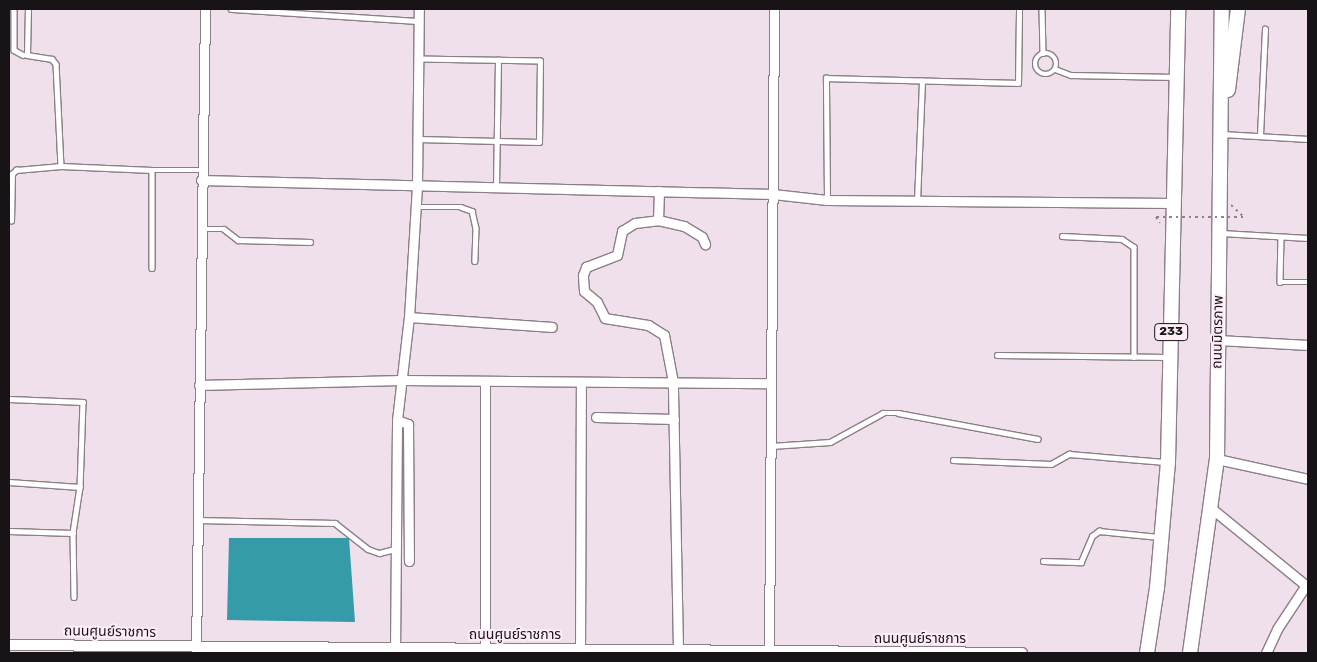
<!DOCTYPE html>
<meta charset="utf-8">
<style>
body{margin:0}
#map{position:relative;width:1317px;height:662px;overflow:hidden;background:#efe0eb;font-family:Rubik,"Noto Sans Thai",sans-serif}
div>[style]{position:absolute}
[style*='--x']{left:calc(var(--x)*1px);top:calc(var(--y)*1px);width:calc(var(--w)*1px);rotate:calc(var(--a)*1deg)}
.water>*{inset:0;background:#369ba9}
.path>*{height:2px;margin-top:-1px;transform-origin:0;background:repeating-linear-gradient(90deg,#8e838b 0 2.5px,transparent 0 6.5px)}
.roads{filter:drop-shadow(1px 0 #8c7e88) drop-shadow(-1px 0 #8c7e88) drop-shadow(0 1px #8c7e88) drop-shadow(0 -1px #8c7e88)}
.service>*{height:4.5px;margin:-2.25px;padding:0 2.25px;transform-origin:2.25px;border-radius:2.25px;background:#fff}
.service>.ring{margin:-2.25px;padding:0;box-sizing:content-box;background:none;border:4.5px solid #fff;border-radius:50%}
.minor>*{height:9px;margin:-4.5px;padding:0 4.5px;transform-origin:4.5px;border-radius:4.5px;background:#fff}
.tertiary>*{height:10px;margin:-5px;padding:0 5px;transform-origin:5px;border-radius:5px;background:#fff}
.primary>*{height:14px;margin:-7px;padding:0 7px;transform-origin:7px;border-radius:7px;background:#fff}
.path-bridge>*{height:2px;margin-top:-1px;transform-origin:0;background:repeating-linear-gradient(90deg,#8e838b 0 2.5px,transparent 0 6.5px)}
span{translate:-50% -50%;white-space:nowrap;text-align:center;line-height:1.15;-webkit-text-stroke:4px #fdedf8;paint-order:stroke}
.shield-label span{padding:1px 4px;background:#fdedf8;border:1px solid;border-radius:4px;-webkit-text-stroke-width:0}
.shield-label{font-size:12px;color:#181317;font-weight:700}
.street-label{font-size:14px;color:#181317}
.frame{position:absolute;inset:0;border:10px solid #181317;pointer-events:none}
</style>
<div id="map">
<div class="water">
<i style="clip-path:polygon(229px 538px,349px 538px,355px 622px,227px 620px)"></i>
</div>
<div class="path">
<i style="--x:1231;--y:205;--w:18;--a:43"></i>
<i style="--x:1156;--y:217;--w:7;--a:56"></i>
</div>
<div class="roads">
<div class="service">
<i style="--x:14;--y:9;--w:41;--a:90"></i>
<i style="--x:14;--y:50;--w:10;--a:29"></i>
<i style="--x:23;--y:55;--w:4;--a:0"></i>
<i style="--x:27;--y:55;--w:46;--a:-88.8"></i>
<i style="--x:231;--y:9;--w:188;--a:3.7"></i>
<i style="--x:1042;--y:9;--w:44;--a:88.7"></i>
<i class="ring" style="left:1035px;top:53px;width:17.5px;height:17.5px"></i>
<i style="--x:27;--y:55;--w:25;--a:9"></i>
<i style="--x:52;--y:59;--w:6;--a:51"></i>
<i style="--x:56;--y:64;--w:102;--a:87.2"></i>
<i style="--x:61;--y:166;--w:91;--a:2.5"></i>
<i style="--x:152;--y:170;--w:98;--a:90"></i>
<i style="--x:1055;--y:69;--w:17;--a:21"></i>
<i style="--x:1071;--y:75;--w:104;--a:1.1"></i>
<i style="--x:1222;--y:134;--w:86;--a:3.3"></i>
<i style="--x:1260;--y:135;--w:106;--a:-87.3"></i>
<i style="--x:418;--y:139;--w:121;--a:1.4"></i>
<i style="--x:539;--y:142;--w:81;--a:-89.3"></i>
<i style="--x:540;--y:61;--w:122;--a:-179.1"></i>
<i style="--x:152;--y:170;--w:50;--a:0"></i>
<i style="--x:496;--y:187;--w:127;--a:-89.1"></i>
<i style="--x:827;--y:200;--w:122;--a:-90.5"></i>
<i style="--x:826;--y:78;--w:192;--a:1.5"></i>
<i style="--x:1018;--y:83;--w:74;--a:-89.2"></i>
<i style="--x:917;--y:201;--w:120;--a:-87.6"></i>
<i style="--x:416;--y:207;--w:45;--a:0"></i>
<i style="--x:461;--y:207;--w:12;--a:20"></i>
<i style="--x:472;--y:211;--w:17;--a:77"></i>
<i style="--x:476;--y:228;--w:33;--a:92"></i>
<i style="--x:11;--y:221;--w:47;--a:-88.8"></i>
<i style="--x:12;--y:174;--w:6;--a:-45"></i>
<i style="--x:16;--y:170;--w:45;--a:-5.1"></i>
<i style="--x:202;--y:229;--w:22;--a:0"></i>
<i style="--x:224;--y:229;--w:18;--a:38"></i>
<i style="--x:238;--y:240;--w:72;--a:1.6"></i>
<i style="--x:1221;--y:233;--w:87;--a:3.3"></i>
<i style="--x:1062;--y:236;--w:60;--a:2.9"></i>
<i style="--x:1122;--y:239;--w:14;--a:34"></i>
<i style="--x:1134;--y:247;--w:110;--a:90"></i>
<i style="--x:1281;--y:237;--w:45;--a:91.3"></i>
<i style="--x:1280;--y:282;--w:28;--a:0"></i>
<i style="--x:997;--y:355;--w:172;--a:0.7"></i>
<i style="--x:9;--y:399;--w:74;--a:2.3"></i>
<i style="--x:83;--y:402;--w:85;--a:92"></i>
<i style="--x:80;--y:487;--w:47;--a:98.7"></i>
<i style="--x:73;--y:533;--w:64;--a:89.1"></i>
<i style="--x:771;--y:446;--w:59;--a:-3.9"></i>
<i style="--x:830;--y:442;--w:60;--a:-28.7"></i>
<i style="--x:883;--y:413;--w:15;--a:0"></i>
<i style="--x:898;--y:413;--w:142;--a:10.5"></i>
<i style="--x:953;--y:460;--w:98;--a:2.3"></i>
<i style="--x:1051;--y:464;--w:21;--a:-29"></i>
<i style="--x:1069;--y:454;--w:96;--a:4.8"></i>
<i style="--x:9;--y:482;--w:71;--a:4"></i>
<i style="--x:198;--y:520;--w:137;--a:1.3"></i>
<i style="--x:335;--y:523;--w:42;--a:38.2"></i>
<i style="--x:368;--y:549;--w:12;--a:20"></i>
<i style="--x:379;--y:553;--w:16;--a:-14"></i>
<i style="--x:9;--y:531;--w:64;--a:1.8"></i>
<i style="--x:1043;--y:561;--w:38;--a:2"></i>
<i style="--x:1081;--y:562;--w:28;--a:-67"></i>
<i style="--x:1092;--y:536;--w:9;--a:-36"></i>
<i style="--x:1099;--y:531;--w:60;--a:5.7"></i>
</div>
<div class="minor">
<i style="--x:201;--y:180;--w:572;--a:1.4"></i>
<i style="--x:773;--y:194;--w:54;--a:6.3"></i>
<i style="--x:827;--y:200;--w:346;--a:0.5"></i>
<i style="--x:658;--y:220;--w:29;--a:-88"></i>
<i style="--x:409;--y:317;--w:143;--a:4"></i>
<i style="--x:1218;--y:340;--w:90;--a:3.2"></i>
<i style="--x:485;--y:382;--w:267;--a:90"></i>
<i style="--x:199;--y:385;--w:203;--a:-1.4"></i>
<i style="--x:402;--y:380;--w:369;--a:0.5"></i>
<i style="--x:596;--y:417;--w:78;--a:1.5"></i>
<i style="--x:397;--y:420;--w:12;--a:20"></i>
<i style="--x:408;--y:424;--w:137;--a:89.6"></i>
<i style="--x:1217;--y:459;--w:93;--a:12.4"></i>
<i style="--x:1211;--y:508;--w:125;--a:39.2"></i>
<i style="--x:580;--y:650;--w:268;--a:-89.8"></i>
<i style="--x:678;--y:650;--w:268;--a:-91.1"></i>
<i style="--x:673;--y:382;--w:48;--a:-100.8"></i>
<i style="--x:664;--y:335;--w:19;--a:-148"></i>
<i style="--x:648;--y:325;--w:44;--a:-170.8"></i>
<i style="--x:605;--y:318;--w:18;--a:-117"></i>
<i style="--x:597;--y:302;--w:17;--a:-140"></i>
<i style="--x:584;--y:291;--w:16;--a:-94"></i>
<i style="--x:583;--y:275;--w:9;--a:-69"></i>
<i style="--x:586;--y:267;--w:33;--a:-21"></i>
<i style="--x:617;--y:255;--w:25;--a:-78"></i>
<i style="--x:622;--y:231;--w:15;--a:-32"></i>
<i style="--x:635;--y:223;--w:23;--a:-7"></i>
<i style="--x:658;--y:220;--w:27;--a:13"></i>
<i style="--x:684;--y:226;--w:21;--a:31"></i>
<i style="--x:702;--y:237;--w:8;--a:67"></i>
<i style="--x:769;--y:651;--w:642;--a:-89.55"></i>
<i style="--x:196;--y:653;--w:644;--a:-89.2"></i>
<i style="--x:395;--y:653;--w:233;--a:-89.5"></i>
<i style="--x:397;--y:420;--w:104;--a:-83.4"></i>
<i style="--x:409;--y:317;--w:131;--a:-86.5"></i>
<i style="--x:417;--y:186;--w:177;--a:-89.4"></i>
<i style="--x:1266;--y:653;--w:26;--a:-65"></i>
<i style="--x:1277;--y:629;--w:53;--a:-56.6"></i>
</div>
<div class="tertiary">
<i style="--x:9;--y:645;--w:1013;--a:0.45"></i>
</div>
<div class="primary">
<i style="--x:1228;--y:90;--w:82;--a:-83"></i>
<i style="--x:1147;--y:653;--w:66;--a:-81.3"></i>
<i style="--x:1157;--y:588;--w:126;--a:-85"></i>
<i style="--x:1168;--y:462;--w:453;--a:-88.7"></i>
<i style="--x:1190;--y:653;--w:196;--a:-82.1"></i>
<i style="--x:1217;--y:459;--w:450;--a:-89.4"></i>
</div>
</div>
<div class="path-bridge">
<i style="--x:1156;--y:217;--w:88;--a:0"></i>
</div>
<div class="shield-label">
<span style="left:1171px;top:332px">233</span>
</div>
<div class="street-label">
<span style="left:1218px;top:332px;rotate:-89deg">ถนนมิตรภาพ</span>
<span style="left:110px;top:632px;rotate:1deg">ถนนศูนย์ราชการ</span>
<span style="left:515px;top:635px">ถนนศูนย์ราชการ</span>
<span style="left:920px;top:639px">ถนนศูนย์ราชการ</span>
</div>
<div class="frame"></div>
</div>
